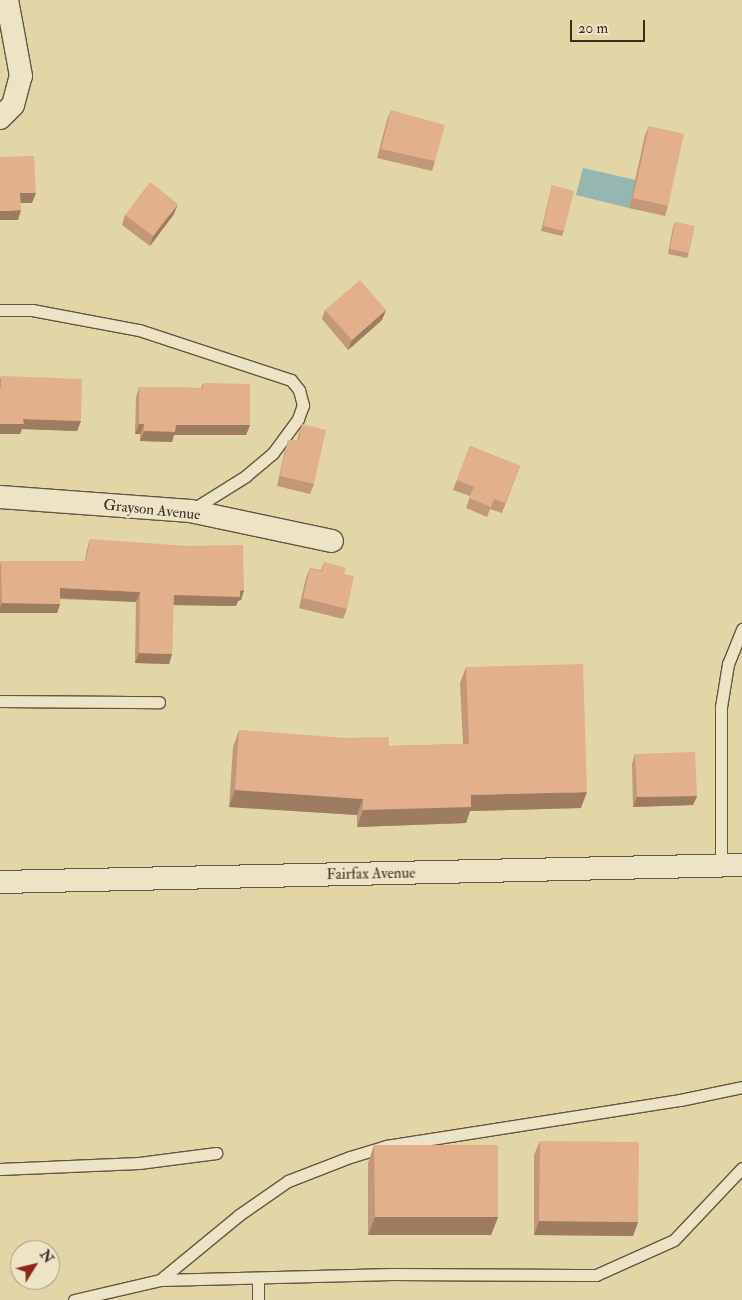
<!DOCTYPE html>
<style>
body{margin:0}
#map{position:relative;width:742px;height:1300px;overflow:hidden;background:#e2d5a6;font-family:"IM FELL Double Pica",serif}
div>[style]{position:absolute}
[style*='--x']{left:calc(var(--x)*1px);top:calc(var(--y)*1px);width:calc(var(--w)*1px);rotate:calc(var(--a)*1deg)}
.water>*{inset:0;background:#96b7b0}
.roads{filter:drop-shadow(1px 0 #635743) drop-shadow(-1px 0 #635743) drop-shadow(0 1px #635743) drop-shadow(0 -1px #635743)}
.service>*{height:11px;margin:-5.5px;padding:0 5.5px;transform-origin:5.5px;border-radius:5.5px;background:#ece4c5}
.minor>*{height:22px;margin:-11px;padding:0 11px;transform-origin:11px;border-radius:11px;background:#ece4c5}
.wall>*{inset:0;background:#c29878}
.shaded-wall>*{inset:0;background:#9e7c62}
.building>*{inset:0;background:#e2b18c}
span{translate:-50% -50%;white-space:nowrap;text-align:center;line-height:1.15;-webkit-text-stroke:5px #ece4c5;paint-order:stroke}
.street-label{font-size:15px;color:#392d22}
.north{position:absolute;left:10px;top:1240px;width:50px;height:50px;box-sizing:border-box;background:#ece4c5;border:1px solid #a49b84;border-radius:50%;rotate:54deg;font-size:14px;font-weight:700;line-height:20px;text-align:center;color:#392d22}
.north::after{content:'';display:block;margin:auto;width:18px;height:22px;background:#8f2418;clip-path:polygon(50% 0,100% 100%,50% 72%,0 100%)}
.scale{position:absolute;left:570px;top:20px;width:75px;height:22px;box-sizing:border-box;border:2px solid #392d22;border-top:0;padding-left:6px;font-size:15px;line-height:18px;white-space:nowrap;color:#392d22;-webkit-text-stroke:4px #ece4c5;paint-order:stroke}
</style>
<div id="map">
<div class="water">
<i style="clip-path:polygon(583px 168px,636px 180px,629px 208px,576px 195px)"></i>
</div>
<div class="roads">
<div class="service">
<i style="--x:0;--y:310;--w:32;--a:0"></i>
<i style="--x:32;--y:310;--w:109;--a:10.6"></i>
<i style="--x:139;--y:330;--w:160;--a:18.2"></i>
<i style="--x:291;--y:380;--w:13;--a:51"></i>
<i style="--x:299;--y:390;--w:16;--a:75"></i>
<i style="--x:303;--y:405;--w:15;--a:110"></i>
<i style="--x:298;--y:419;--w:42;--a:126.3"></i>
<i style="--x:273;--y:453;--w:35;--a:140"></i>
<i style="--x:246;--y:476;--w:66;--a:148"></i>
<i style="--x:0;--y:701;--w:159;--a:0.4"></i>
<i style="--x:721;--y:866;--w:159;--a:-90"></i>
<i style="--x:721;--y:707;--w:44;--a:-80.8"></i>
<i style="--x:728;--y:664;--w:38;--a:-68"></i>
<i style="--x:0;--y:1169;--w:139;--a:-2.5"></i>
<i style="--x:139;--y:1163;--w:78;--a:-7.4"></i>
<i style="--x:258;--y:1278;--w:22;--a:90"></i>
<i style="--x:160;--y:1280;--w:102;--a:-39.4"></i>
<i style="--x:239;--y:1215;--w:60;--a:-34.8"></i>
<i style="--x:288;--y:1181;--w:66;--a:-21.2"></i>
<i style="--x:350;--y:1157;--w:38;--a:-17"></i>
<i style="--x:386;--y:1146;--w:298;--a:-8.9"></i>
<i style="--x:680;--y:1100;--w:63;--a:-11.8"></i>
<i style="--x:74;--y:1300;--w:88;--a:-13.1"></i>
<i style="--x:160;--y:1280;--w:232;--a:-1.5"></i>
<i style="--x:392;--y:1274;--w:204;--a:0.3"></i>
<i style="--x:596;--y:1275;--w:85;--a:-24.2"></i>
<i style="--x:674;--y:1240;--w:99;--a:-46.6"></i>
</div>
<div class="minor">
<i style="--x:0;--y:118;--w:18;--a:-45"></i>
<i style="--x:13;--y:105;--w:30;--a:-75"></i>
<i style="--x:21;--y:76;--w:77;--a:-100.4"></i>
<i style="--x:0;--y:497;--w:191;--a:4.2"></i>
<i style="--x:190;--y:511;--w:145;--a:11.9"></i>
<i style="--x:0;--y:882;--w:742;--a:-1.31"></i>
</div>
</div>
<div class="wall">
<i style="clip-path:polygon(391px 110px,435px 161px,432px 171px,377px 158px,387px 120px)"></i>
<i style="clip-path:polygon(649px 126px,668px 206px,665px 216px,629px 208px,645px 135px)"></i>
<i style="clip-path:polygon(552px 185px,564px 231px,562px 236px,541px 231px)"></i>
<i style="clip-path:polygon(174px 214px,150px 246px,122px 225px,125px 215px)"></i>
<i style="clip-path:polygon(675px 222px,689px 253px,687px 258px,668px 254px,673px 227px)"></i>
<i style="clip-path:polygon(325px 310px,386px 310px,382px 320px,348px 350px,322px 319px)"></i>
<i style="clip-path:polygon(1px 376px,81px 421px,77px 431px,22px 429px,20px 434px,0 434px,0 379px)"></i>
<i style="clip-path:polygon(203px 383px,250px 425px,246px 435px,174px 435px,172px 442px,140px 441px,140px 434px,135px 434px,136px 397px,139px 387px,201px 388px)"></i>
<i style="clip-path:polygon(302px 424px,314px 484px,310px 494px,277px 486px,285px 450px,288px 440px,297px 440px)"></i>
<i style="clip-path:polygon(470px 446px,520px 466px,502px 513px,490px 509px,487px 517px,466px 508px,470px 496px,453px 490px)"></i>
<i style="clip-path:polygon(90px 539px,244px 590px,241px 600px,238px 601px,236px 606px,173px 605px,172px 654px,169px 664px,135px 663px,136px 602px,60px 599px,60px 604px,57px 613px,0 613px,0 564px,1px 561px,85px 561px,87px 549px)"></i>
<i style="clip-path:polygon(324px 562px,344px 574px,347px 609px,343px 619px,299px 608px,306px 578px,310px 568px,321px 570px)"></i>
<i style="clip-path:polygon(466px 667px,581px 808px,470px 811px,466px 823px,357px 827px,357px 815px,229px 807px,233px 747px,239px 730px,389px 746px,463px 744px,460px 683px)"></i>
<i style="clip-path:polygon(635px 754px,697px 796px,693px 805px,633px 807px,632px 764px)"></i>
<i style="clip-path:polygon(540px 1141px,638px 1222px,633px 1236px,534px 1235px,534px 1155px)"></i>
<i style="clip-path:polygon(374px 1145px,498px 1217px,491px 1235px,368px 1235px,368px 1163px)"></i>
</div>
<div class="shaded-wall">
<i style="clip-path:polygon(20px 193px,36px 193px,32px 203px,17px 203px)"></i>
<i style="clip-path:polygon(178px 204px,174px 214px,150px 246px,153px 236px)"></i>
<i style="clip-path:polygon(21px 210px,18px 220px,0 220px,0 211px)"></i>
<i style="clip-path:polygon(386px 310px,382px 320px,348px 350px,352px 340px)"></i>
<i style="clip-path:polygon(23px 419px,81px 421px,77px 431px,22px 429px,20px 434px,0 434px,0 424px)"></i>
<i style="clip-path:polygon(139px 424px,144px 424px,140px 434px,135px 434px)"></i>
<i style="clip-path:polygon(176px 425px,250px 425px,246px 435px,174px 435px,172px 442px,140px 441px,144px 431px)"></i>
<i style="clip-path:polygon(60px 588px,140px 592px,136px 602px,57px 598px)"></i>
<i style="clip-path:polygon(244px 590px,241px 600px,238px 601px,236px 606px,170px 605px,174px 595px)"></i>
<i style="clip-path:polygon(2px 603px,60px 604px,57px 613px,0 613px,0 607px)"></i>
<i style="clip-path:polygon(139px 653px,172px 654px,169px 664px,135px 663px)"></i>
<i style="clip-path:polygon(235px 790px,363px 799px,357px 815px,229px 807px)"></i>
<i style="clip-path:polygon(587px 792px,581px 808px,470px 811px,466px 823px,357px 827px,363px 810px,471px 795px)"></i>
<i style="clip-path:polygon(697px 796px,693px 805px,633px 807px,637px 797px)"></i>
<i style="clip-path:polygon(375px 1217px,498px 1217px,491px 1235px,368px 1235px)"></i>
<i style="clip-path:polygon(539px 1221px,638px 1222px,633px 1236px,534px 1235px)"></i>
</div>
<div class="building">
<i style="clip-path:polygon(391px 110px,445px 125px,435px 161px,381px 149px)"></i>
<i style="clip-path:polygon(649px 126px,684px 134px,668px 206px,633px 198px)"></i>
<i style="clip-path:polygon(34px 156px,36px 193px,20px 193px,21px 210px,0 211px,0 157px)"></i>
<i style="clip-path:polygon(150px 182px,178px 204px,153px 236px,125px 215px)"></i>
<i style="clip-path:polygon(552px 185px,574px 191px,564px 231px,543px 226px)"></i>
<i style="clip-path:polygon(675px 222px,695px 226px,689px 253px,670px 249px)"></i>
<i style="clip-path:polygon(360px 280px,386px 310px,352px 340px,325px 310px)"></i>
<i style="clip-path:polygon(1px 376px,82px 379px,81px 421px,23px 419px,24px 424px,0 424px,0 388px,1px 388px)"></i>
<i style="clip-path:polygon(203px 383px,250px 384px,250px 425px,176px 425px,175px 432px,144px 431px,144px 424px,139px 424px,139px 387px,203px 388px)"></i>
<i style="clip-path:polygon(302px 424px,326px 430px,314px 484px,280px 476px,288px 440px,299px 440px)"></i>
<i style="clip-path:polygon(470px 446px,520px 466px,505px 503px,494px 499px,491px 507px,469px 498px,474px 487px,457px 480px)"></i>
<i style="clip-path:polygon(90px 539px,188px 546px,243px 545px,244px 590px,240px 591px,240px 597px,174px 595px,172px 654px,139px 653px,140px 592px,60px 588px,60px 604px,2px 603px,1px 561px,86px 561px)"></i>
<i style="clip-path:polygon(324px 562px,346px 568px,344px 574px,354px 576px,347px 609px,303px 598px,310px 568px,322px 571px)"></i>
<i style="clip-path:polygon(583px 664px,587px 792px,471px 795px,471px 807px,363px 810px,363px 799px,235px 790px,239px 730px,347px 738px,389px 737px,389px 746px,469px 744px,466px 667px)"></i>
<i style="clip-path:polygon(695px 752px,697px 796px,637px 797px,635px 754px)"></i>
<i style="clip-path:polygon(540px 1141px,639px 1142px,638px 1222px,539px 1221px)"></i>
<i style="clip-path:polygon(374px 1145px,498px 1145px,498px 1217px,375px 1217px)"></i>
</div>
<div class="street-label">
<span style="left:152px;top:510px;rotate:6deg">Grayson Avenue</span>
<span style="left:371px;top:874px;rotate:-1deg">Fairfax Avenue</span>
</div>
<div class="north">N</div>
<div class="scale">20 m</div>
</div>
